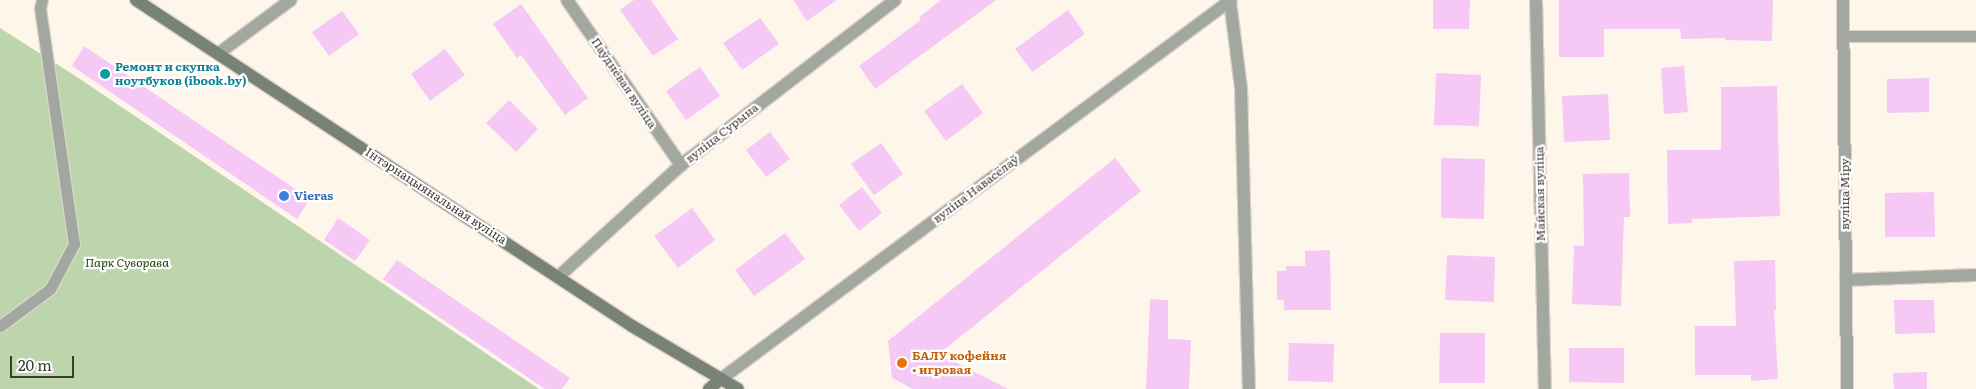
<!DOCTYPE html>
<meta charset="utf-8">
<style>
body{margin:0}
#map{position:relative;width:1976px;height:389px;overflow:hidden;background:#fff6eb;font-family:Literata,serif}
div>[style]{position:absolute}
[style*='--x']{left:calc(var(--x)*1px);top:calc(var(--y)*1px);width:calc(var(--w)*1px);rotate:calc(var(--a)*1deg)}
.green>*{inset:0;background:#bcd5ad}
.building>*{inset:0;background:#f6c8f5}
.roads{filter:drop-shadow(1px 0 #dcd4ca) drop-shadow(-1px 0 #dcd4ca) drop-shadow(0 1px #dcd4ca) drop-shadow(0 -1px #dcd4ca)}
.lane>*{height:11px;margin:-5.5px;padding:0 5.5px;transform-origin:5.5px;border-radius:5.5px;background:#a2a8a0}
.street>*{height:12px;margin:-6px;padding:0 6px;transform-origin:6px;border-radius:6px;background:#a2a8a0}
.secondary>*{height:12px;margin:-6px;padding:0 6px;transform-origin:6px;border-radius:6px;background:#798277}
.dots>*{width:14px;height:14px;translate:-50% -50%;box-sizing:border-box;border:2px solid #fff;border-radius:50%}
span{translate:-50% -50%;white-space:nowrap;text-align:center;line-height:1.15;-webkit-text-stroke:4.5px #fff;paint-order:stroke}
.culture-label{font-size:12px;color:#0d838f;font-weight:700}
.left{translate:0 -50%;text-align:left}
.street-label{font-size:12px;color:#3e3931}
.shop-label{font-size:12px;color:#366cbe;font-weight:700}
.park-label{font-size:12px;color:#1f3c03;font-style:italic}
.food-label{font-size:12px;color:#c56008;font-weight:700}
.scale{position:absolute;left:10px;top:356px;width:64px;height:22px;box-sizing:border-box;border:2px solid #3e3931;border-top:0;padding-left:6px;font-size:15px;line-height:18px;white-space:nowrap;color:#3e3931;-webkit-text-stroke:4px #fff;paint-order:stroke}
</style>
<div id="map">
<div class="green">
<i style="clip-path:polygon(0 28px,80px 79px,539px 389px,0 389px)"></i>
</div>
<div class="building">
<i style="clip-path:polygon(634px 0,651px 0,678px 39px,653px 56px,620px 10px)"></i>
<i style="clip-path:polygon(793px 0,837px 0,807px 21px)"></i>
<i style="clip-path:polygon(941px 0,996px 0,875px 89px,859px 66px,921px 20px,919px 17px)"></i>
<i style="clip-path:polygon(1433px 0,1470px 0,1469px 29px,1433px 29px)"></i>
<i style="clip-path:polygon(1559px 0,1773px 0,1772px 41px,1725px 40px,1725px 38px,1681px 39px,1680px 29px,1604px 29px,1604px 57px,1559px 57px)"></i>
<i style="clip-path:polygon(521px 4px,588px 98px,565px 115px,521px 55px,517px 58px,493px 24px)"></i>
<i style="clip-path:polygon(1068px 10px,1085px 34px,1032px 72px,1015px 49px)"></i>
<i style="clip-path:polygon(342px 11px,359px 34px,329px 56px,312px 32px)"></i>
<i style="clip-path:polygon(760px 18px,779px 44px,742px 70px,723px 43px)"></i>
<i style="clip-path:polygon(84px 46px,310px 199px,297px 219px,72px 66px)"></i>
<i style="clip-path:polygon(445px 49px,465px 75px,430px 101px,411px 74px)"></i>
<i style="clip-path:polygon(1684px 66px,1688px 112px,1664px 114px,1661px 68px)"></i>
<i style="clip-path:polygon(700px 67px,720px 96px,686px 120px,666px 91px)"></i>
<i style="clip-path:polygon(1436px 73px,1481px 75px,1479px 126px,1434px 125px)"></i>
<i style="clip-path:polygon(1929px 78px,1929px 112px,1887px 113px,1887px 79px)"></i>
<i style="clip-path:polygon(962px 84px,983px 113px,946px 141px,924px 111px)"></i>
<i style="clip-path:polygon(1777px 86px,1780px 216px,1692px 219px,1692px 223px,1668px 224px,1667px 150px,1721px 150px,1721px 87px)"></i>
<i style="clip-path:polygon(1608px 94px,1610px 140px,1564px 142px,1562px 96px)"></i>
<i style="clip-path:polygon(509px 100px,538px 129px,516px 152px,486px 123px)"></i>
<i style="clip-path:polygon(770px 132px,790px 159px,766px 177px,746px 150px)"></i>
<i style="clip-path:polygon(881px 143px,903px 174px,874px 195px,851px 164px)"></i>
<i style="clip-path:polygon(1115px 158px,1141px 191px,939px 354px,1008px 389px,913px 389px,892px 378px,888px 341px)"></i>
<i style="clip-path:polygon(1441px 158px,1485px 159px,1484px 219px,1441px 218px)"></i>
<i style="clip-path:polygon(1629px 173px,1630px 217px,1624px 217px,1621px 306px,1572px 304px,1574px 245px,1584px 246px,1583px 174px)"></i>
<i style="clip-path:polygon(862px 187px,882px 213px,859px 231px,839px 205px)"></i>
<i style="clip-path:polygon(1934px 192px,1935px 237px,1885px 237px,1885px 193px)"></i>
<i style="clip-path:polygon(692px 208px,715px 240px,678px 268px,654px 236px)"></i>
<i style="clip-path:polygon(338px 218px,370px 240px,355px 261px,324px 240px)"></i>
<i style="clip-path:polygon(785px 233px,805px 259px,754px 296px,735px 270px)"></i>
<i style="clip-path:polygon(1330px 250px,1331px 310px,1284px 310px,1284px 300px,1277px 300px,1277px 271px,1286px 271px,1286px 266px,1305px 266px,1305px 251px)"></i>
<i style="clip-path:polygon(1447px 255px,1495px 257px,1494px 302px,1445px 300px)"></i>
<i style="clip-path:polygon(397px 260px,570px 378px,562px 389px,545px 389px,383px 279px)"></i>
<i style="clip-path:polygon(1775px 260px,1776px 310px,1774px 310px,1778px 379px,1751px 381px,1751px 375px,1695px 375px,1695px 326px,1736px 326px,1734px 261px)"></i>
<i style="clip-path:polygon(1150px 299px,1168px 300px,1168px 339px,1191px 340px,1189px 389px,1146px 389px)"></i>
<i style="clip-path:polygon(1894px 300px,1934px 300px,1935px 333px,1895px 334px)"></i>
<i style="clip-path:polygon(1440px 333px,1485px 333px,1485px 383px,1439px 383px)"></i>
<i style="clip-path:polygon(1289px 343px,1334px 344px,1333px 382px,1288px 381px)"></i>
<i style="clip-path:polygon(1569px 348px,1624px 348px,1624px 383px,1569px 382px)"></i>
<i style="clip-path:polygon(1927px 372px,1927px 389px,1894px 389px,1893px 373px)"></i>
</div>
<div class="roads">
<div class="lane">
<i style="--x:1844;--y:36;--w:132;--a:0"></i>
<i style="--x:0;--y:326;--w:62;--a:-36.5"></i>
<i style="--x:50;--y:289;--w:51;--a:-61.9"></i>
<i style="--x:74;--y:244;--w:238;--a:-98.2"></i>
<i style="--x:40;--y:8;--w:8;--a:-76"></i>
</div>
<div class="street">
<i style="--x:567;--y:0;--w:201;--a:55.4"></i>
<i style="--x:1536;--y:0;--w:389;--a:88.7"></i>
<i style="--x:1843;--y:0;--w:389;--a:89.4"></i>
<i style="--x:1230;--y:1;--w:88;--a:82.8"></i>
<i style="--x:1241;--y:88;--w:301;--a:88.5"></i>
<i style="--x:219;--y:53;--w:89;--a:-36.4"></i>
<i style="--x:558;--y:277;--w:166;--a:-42.3"></i>
<i style="--x:681;--y:165;--w:270;--a:-37.6"></i>
<i style="--x:1846;--y:280;--w:130;--a:-2.2"></i>
<i style="--x:721;--y:379;--w:635;--a:-36.62"></i>
</div>
<div class="secondary">
<i style="--x:136;--y:0;--w:594;--a:33.32"></i>
<i style="--x:632;--y:326;--w:123;--a:30.7"></i>
<i style="--x:709;--y:389;--w:16;--a:-40"></i>
</div>
</div>
<div class="dots">
<i style="left:105px;top:74px;background:#0f9aa8"></i>
<i style="left:284px;top:196px;background:#3f7fe0"></i>
<i style="left:902px;top:363px;background:#e8710a"></i>
</div>
<div class="culture-label">
<span class="left" style="left:115px;top:74px">Ремонт и скупка<br>ноутбуков (ibook.by)</span>
</div>
<div class="street-label">
<span style="left:624px;top:83px;rotate:56deg">Паўднёвая вуліца</span>
<span style="left:722px;top:133px;rotate:-38deg">вуліца Сурына</span>
<span style="left:976px;top:189px;rotate:-37deg">вуліца Навасёлаў</span>
<span style="left:1540px;top:194px;rotate:-91deg">Майская вуліца</span>
<span style="left:1845px;top:194px;rotate:-90deg">вуліца Міру</span>
<span style="left:436px;top:196px;rotate:33deg">Інтэрнацыянальная вуліца</span>
</div>
<div class="shop-label">
<span class="left" style="left:294px;top:196px">Vieras</span>
</div>
<div class="park-label">
<span style="left:127px;top:263px">Парк Суворава</span>
</div>
<div class="food-label">
<span class="left" style="left:912px;top:363px">БАЛУ кофейня<br>• игровая</span>
</div>
<div class="scale">20 m</div>
</div>
